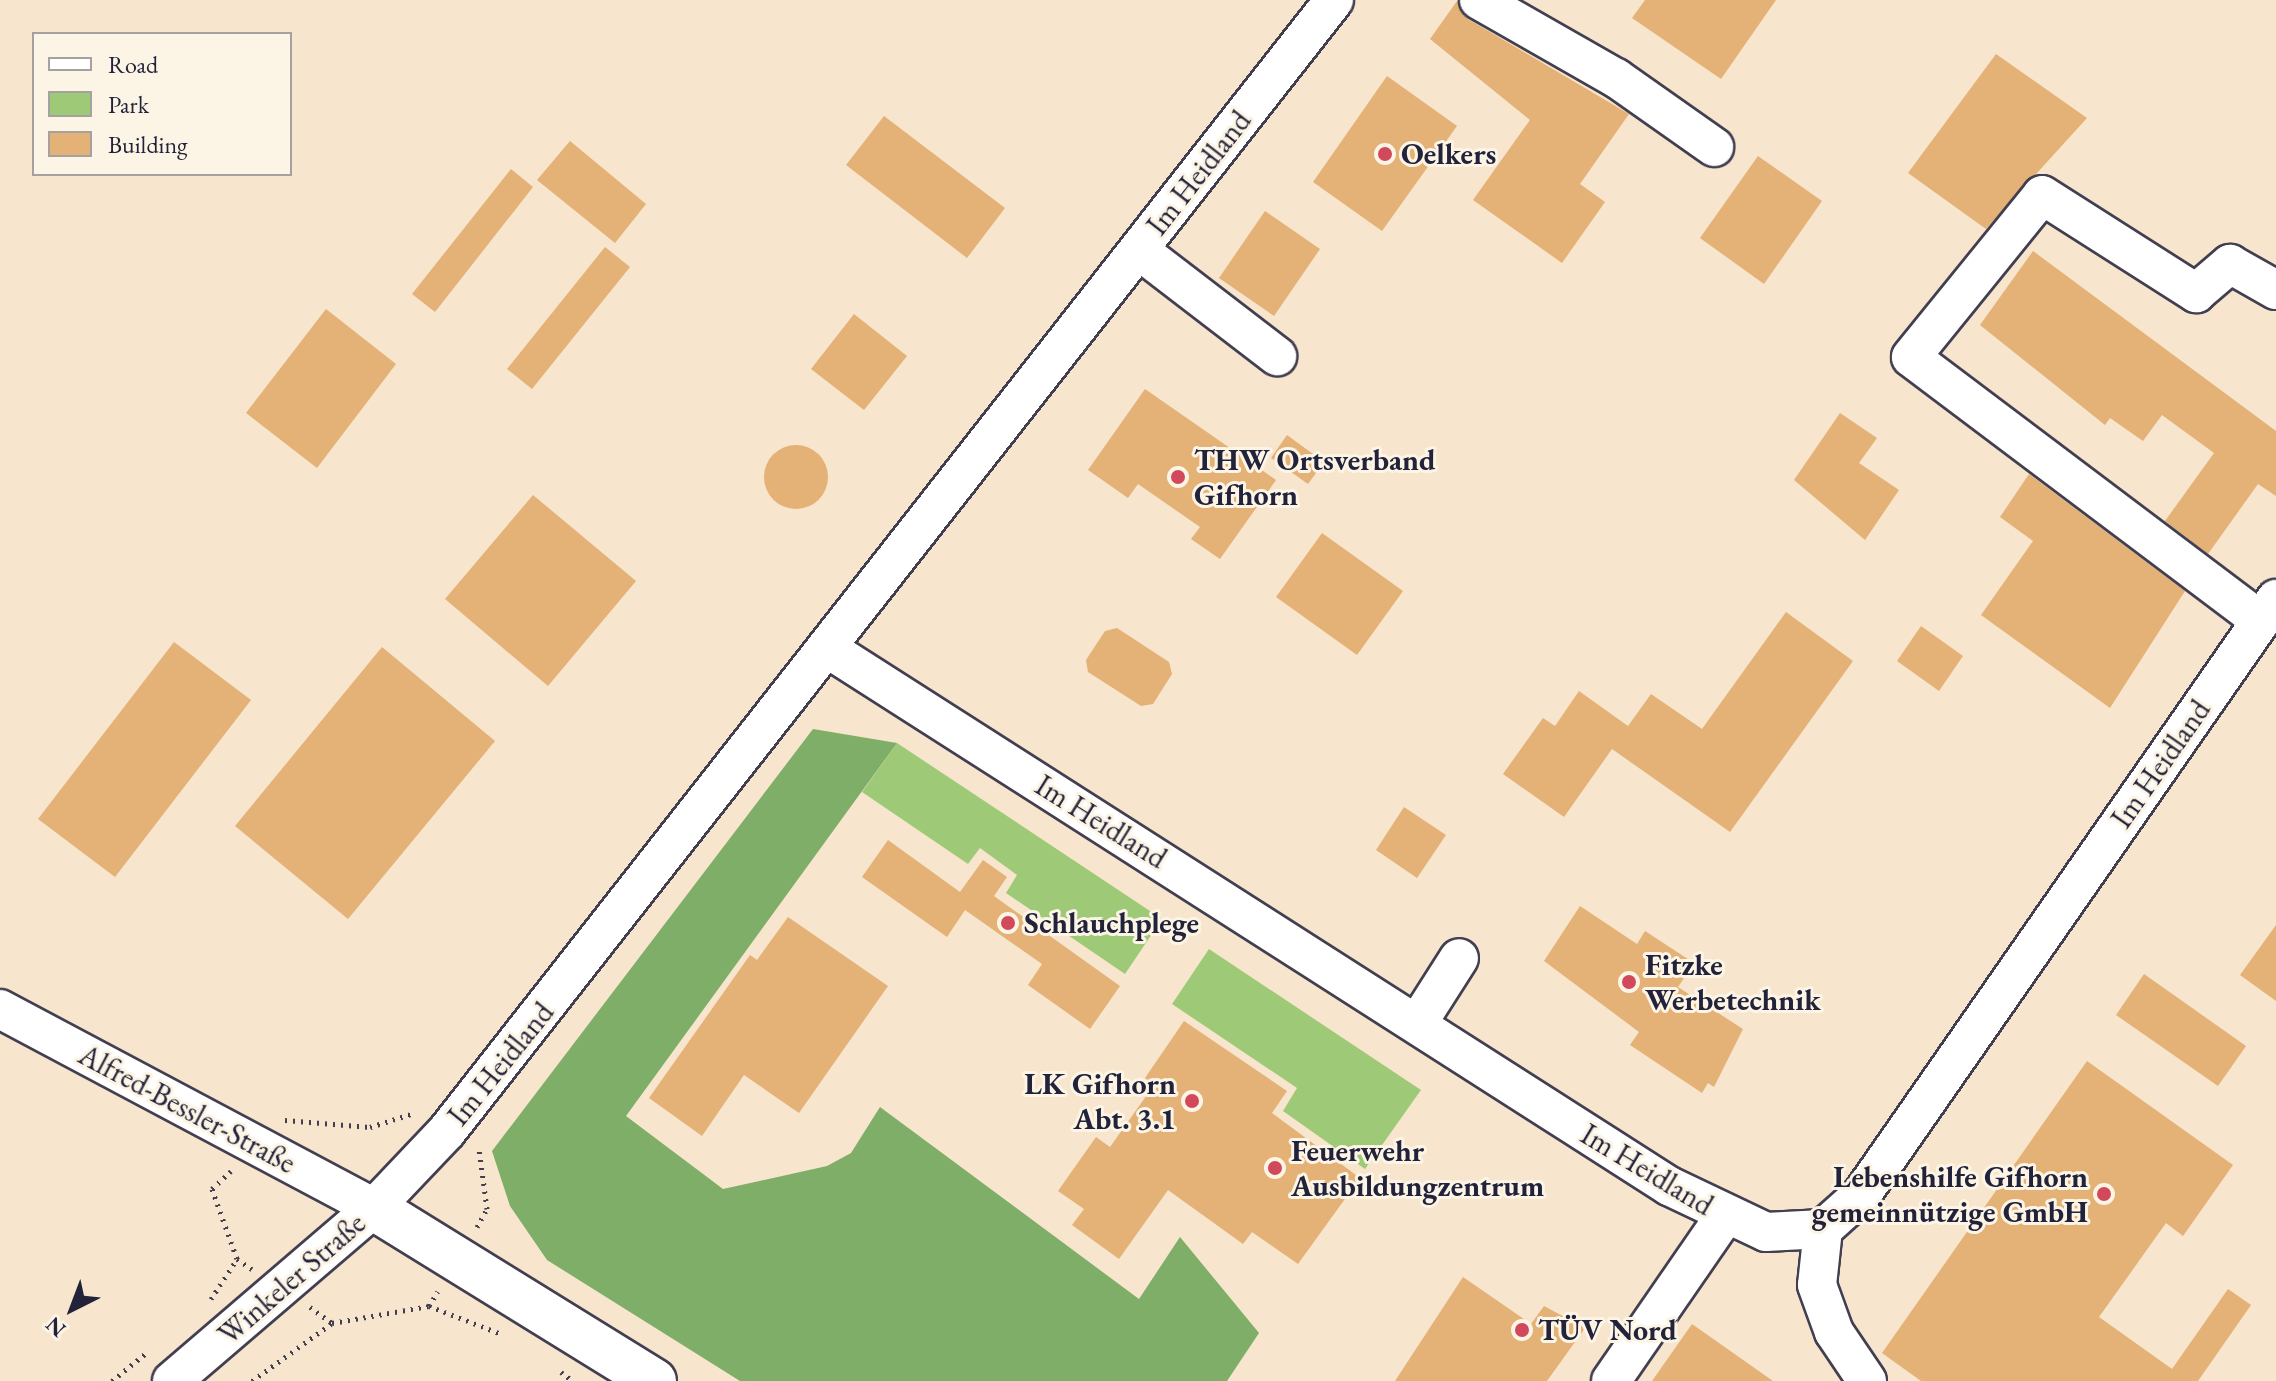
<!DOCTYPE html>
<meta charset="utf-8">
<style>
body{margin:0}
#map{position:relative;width:2276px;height:1381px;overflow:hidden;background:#f7e5cd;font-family:"EB Garamond",serif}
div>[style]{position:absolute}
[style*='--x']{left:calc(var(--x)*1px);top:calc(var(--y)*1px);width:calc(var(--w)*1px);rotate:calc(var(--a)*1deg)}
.green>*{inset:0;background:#9eca78}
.forest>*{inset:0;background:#7eae68}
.building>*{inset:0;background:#e4b176}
.round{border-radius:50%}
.path>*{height:5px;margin-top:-2.5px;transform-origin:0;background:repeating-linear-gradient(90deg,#423f51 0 2px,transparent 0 8px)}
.roads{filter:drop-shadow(2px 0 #423f51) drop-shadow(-2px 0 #423f51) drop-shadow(0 2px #423f51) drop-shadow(0 -2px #423f51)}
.minor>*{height:38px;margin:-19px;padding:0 19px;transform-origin:19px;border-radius:19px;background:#fff}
.highway>*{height:44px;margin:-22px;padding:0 22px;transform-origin:22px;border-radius:22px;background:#fff}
.dots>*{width:22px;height:22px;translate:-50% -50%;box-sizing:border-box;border:4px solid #fcf5e5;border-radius:50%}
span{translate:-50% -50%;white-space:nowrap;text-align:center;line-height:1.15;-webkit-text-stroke:6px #fcf5e5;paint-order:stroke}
.poi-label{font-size:30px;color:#22223b;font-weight:700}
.left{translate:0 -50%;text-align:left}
.right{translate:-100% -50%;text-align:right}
.street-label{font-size:30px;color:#22223b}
.legend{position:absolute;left:32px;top:32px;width:260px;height:144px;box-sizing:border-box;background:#fcf5e5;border:2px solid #a5a1a1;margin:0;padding:10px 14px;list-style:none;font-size:24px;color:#22223b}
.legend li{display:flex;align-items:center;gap:16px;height:40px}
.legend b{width:40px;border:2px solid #a5a1a1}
.north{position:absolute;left:32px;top:1269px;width:80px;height:80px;-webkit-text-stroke:6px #fcf5e5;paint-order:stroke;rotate:222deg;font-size:22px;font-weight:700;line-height:32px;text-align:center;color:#22223b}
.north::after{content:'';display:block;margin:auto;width:28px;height:36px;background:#22223b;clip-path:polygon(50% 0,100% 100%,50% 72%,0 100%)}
</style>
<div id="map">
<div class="green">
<i style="clip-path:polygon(897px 743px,1162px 919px,1125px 974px,1006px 893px,1017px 875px,980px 848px,968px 864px,862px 792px)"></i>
<i style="clip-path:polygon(1209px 949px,1421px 1090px,1365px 1169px,1283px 1111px,1297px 1088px,1172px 1004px)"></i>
</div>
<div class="forest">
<i style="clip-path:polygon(813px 729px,897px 743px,626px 1116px,723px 1189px,827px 1166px,851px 1153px,880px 1107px,1139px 1299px,1180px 1237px,1259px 1333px,1227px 1381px,740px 1381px,547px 1260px,510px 1206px,492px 1151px)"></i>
</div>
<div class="building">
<i style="clip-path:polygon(1645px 0,1776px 0,1721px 79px,1632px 18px)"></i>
<i style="clip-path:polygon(1457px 1px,1468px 19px,1629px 114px,1580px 184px,1605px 202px,1562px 263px,1473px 200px,1530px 120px,1430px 39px)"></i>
<i style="clip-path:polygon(1996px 54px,2087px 118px,1986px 229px,1908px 173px)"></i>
<i style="clip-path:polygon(1387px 76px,1457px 126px,1382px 231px,1313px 182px)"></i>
<i style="clip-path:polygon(884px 116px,1005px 208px,967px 258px,846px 165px)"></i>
<i style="clip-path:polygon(570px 141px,646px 204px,615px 243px,537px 180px)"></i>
<i style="clip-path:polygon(1758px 156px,1822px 201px,1764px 284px,1700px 238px)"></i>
<i style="clip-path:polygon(511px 169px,533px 187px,435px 312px,412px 294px)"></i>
<i style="clip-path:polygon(1265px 211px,1320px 249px,1274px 316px,1219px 278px)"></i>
<i style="clip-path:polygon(605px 247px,630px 267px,532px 389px,507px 369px)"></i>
<i style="clip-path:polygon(2033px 251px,2276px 431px,2276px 496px,2258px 484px,2208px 554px,2165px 521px,2214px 453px,2162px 415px,2143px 441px,2110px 418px,2105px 425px,1980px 325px)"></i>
<i style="clip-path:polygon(326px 309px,396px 364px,317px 468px,246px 413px)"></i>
<i style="clip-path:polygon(854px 314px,907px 356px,864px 410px,811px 369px)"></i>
<i style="clip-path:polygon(1145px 389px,1276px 480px,1220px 559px,1191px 539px,1200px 527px,1138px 484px,1128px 498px,1088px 470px)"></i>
<i style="clip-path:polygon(1840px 413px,1877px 438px,1859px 463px,1899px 490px,1865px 540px,1794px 480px)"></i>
<i style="clip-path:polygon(1287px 435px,1324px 462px,1308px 484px,1271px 458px)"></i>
<i class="round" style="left:764px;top:445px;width:64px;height:64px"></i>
<i style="clip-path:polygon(2029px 474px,2185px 591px,2110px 708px,1981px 615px,2033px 541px,2000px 517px)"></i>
<i style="clip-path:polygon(533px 495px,636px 581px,548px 686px,445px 599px)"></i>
<i style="clip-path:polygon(1322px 533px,1403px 591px,1357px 655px,1276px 597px)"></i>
<i style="clip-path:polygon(1786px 612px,1853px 661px,1730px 832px,1612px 749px,1564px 817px,1503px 774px,1543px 718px,1555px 726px,1579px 691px,1628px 726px,1651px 694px,1702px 729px)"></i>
<i style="clip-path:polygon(1921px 626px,1963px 656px,1939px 691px,1897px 661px)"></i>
<i style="clip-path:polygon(1117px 628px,1169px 662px,1172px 674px,1153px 704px,1141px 706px,1088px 672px,1086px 660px,1105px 631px)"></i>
<i style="clip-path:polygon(174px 642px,251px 700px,115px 877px,38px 819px)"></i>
<i style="clip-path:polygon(382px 647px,495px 741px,348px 919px,235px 826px)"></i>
<i style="clip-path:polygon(1404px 807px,1446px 835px,1417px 878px,1376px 850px)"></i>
<i style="clip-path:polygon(888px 840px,960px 892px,983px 860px,1007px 877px,994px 896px,1120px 986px,1090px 1029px,1028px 985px,1042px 964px,965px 910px,947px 937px,862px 877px)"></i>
<i style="clip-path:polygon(1580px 906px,1637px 944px,1645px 931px,1694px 963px,1678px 987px,1743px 1029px,1714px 1087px,1708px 1083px,1702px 1093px,1630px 1045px,1639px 1032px,1544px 961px)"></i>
<i style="clip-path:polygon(788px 917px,888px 986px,799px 1113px,744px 1075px,702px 1136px,649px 1098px,750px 955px,757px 960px)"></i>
<i style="clip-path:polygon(2276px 925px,2276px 1001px,2240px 975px)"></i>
<i style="clip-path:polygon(2144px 974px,2246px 1046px,2218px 1086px,2116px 1015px)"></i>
<i style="clip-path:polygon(1184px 1021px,1287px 1091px,1272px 1113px,1360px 1178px,1298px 1264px,1252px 1232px,1243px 1244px,1168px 1190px,1119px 1259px,1072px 1225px,1084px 1209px,1058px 1191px,1096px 1137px,1110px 1147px,1154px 1085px,1145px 1078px)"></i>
<i style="clip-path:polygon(2087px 1061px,2233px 1165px,2183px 1236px,2166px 1223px,2099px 1317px,2172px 1369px,2228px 1289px,2251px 1305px,2198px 1381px,1921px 1381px,1882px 1353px)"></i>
<i style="clip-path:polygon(1463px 1277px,1531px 1324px,1544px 1306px,1585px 1328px,1547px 1381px,1395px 1381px)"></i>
<i style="clip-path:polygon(1692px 1324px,1773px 1381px,1652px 1381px)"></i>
</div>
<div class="path">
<i style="--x:285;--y:1120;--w:85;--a:4.7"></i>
<i style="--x:370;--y:1127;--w:46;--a:-17.7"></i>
<i style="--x:231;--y:1171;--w:26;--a:137"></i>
<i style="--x:212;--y:1189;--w:74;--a:70.3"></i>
<i style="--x:237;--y:1259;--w:18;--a:34"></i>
<i style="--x:477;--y:1227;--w:21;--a:-61"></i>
<i style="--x:487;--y:1209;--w:61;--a:-97.6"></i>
<i style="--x:211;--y:1299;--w:48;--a:-57"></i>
<i style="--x:429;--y:1306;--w:75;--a:21.1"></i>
<i style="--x:310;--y:1307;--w:27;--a:36"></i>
<i style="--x:561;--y:1372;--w:15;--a:37"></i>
<i style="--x:112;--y:1381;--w:43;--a:-39.3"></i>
<i style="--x:252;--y:1381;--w:99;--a:-35.9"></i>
<i style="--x:332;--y:1323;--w:98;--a:-9.9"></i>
<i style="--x:429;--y:1306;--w:17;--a:-59"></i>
</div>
<div class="roads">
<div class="minor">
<i style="--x:1479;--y:0;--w:158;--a:29.7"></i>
<i style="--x:1616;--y:78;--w:120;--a:35.1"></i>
<i style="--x:1140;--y:251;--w:173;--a:37.5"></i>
<i style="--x:2261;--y:621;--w:438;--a:-143"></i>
<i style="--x:1911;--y:357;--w:208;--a:-51"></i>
<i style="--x:2042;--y:195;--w:183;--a:32.5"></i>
<i style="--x:2196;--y:293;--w:45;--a:-40.5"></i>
<i style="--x:2230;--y:264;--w:53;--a:29.5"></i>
<i style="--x:830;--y:650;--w:996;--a:32.57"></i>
<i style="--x:1669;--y:1186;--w:107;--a:25.4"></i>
<i style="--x:1766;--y:1232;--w:57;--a:-3"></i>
<i style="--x:1823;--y:1229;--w:52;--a:-41.9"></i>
<i style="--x:1862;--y:1194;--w:725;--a:-55.17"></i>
<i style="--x:0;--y:1009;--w:424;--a:28"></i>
<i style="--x:1417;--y:1024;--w:78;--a:-57.5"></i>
<i style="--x:1823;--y:1229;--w:56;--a:96.1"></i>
<i style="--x:1817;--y:1285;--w:50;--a:70.1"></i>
<i style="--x:1834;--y:1332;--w:59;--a:56"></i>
<i style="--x:172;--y:1381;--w:266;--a:-40.6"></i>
<i style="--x:374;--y:1208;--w:106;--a:-46.5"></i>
<i style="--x:447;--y:1131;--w:1437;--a:-51.89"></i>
<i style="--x:1611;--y:1381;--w:201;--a:-55.4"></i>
</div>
<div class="highway">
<i style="--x:374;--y:1208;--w:329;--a:31.7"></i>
</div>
</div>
<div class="dots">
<i style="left:1385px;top:154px;background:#d1495b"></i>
<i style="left:1178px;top:477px;background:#d1495b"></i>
<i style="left:1008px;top:923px;background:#d1495b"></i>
<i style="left:1629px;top:982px;background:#d1495b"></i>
<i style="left:1192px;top:1101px;background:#d1495b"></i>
<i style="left:1275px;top:1168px;background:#d1495b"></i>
<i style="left:2104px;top:1194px;background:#d1495b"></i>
<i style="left:1522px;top:1330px;background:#d1495b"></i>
</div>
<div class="poi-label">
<span class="left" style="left:1401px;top:154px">Oelkers</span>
<span class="left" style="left:1194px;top:477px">THW Ortsverband<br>Gifhorn</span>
<span class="left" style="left:1024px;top:923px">Schlauchplege</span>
<span class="left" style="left:1645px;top:982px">Fitzke<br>Werbetechnik</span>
<span class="right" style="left:1176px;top:1101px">LK Gifhorn<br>Abt. 3.1</span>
<span class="left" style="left:1291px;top:1168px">Feuerwehr<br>Ausbildungzentrum</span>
<span class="right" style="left:2088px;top:1194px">Lebenshilfe Gifhorn<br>gemeinnützige GmbH</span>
<span class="left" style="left:1538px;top:1330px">TÜV Nord</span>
</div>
<div class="street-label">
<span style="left:1199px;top:173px;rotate:-52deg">Im Heidland</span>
<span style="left:2161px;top:764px;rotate:-55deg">Im Heidland</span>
<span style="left:1101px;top:822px;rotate:32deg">Im Heidland</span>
<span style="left:501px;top:1064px;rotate:-51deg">Im Heidland</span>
<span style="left:187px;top:1109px;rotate:28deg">Alfred-Bessler-Straße</span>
<span style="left:1647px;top:1170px;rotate:31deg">Im Heidland</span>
<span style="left:292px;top:1279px;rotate:-41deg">Winkeler Straße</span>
</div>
<ul class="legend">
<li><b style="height:10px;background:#fff"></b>Road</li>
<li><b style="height:22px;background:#9eca78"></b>Park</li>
<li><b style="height:22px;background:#e4b176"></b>Building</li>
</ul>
<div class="north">N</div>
</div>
